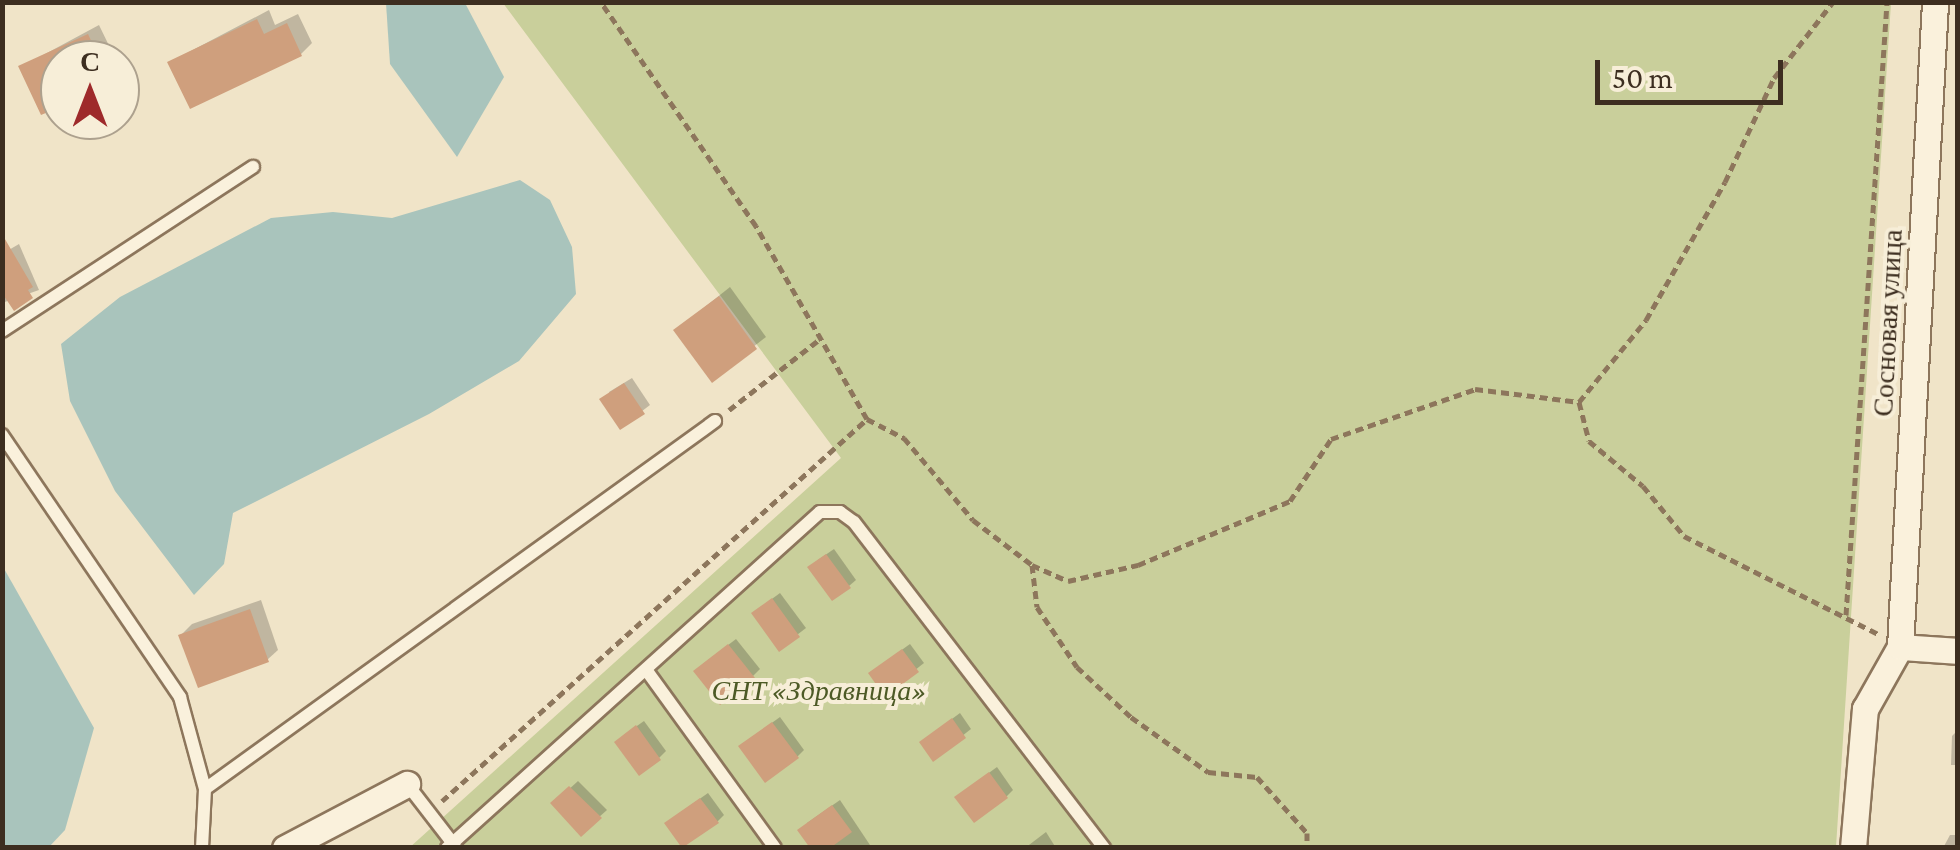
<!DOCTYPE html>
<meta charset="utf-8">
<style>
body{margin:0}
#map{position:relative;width:1960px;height:850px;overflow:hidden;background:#f0e4c8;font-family:"Crimson Pro",serif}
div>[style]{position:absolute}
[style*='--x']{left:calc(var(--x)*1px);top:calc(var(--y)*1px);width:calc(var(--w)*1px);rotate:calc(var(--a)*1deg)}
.green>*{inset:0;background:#c9cf9b}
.water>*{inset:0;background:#a9c4bc}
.shadow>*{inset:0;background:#0003}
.building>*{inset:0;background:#cf9f7d}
.path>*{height:5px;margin-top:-2.5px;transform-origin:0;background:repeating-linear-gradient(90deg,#8d765c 0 8px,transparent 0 13px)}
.roads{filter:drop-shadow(2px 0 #8d765c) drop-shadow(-2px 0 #8d765c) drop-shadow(0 2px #8d765c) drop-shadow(0 -2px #8d765c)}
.service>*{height:12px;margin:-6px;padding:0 6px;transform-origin:6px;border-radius:6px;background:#faf1dc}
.minor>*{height:25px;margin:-12.5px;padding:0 12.5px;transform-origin:12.5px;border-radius:12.5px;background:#faf1dc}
span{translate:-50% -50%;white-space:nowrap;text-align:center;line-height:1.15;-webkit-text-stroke:8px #f7eed8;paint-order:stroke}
.street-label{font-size:28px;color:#3d2e20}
.park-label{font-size:28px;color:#4d5a26;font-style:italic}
.frame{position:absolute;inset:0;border:5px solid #3d2e20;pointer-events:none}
.north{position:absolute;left:40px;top:40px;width:100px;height:100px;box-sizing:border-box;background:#f7eed8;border:2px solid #ada18e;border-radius:50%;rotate:0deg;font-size:28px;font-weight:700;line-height:40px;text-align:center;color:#3d2e20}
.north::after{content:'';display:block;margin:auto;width:35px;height:45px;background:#9e2a2b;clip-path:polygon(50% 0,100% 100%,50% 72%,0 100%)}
.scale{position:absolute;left:1595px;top:60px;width:188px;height:45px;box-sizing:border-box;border:5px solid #3d2e20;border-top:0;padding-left:12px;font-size:30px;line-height:35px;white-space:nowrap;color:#3d2e20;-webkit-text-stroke:8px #f7eed8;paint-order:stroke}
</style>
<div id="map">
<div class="green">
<i style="clip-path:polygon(503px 3px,1891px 3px,1836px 847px,409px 848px,841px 458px)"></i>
</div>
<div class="water">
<i style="clip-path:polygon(386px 3px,465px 3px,504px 77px,457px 157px,390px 64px)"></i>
<i style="clip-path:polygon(520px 180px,550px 200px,572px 247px,576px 294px,519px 361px,429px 414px,233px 513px,224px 564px,194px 595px,115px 491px,70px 401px,61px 344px,120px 297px,271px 218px,333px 212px,392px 218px)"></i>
<i style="clip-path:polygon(2px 565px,94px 728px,65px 830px,49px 847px,3px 847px)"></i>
</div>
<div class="shadow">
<i style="clip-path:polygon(269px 10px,275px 25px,298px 14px,312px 43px,301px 54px,170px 62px)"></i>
<i style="clip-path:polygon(99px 25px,116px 60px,60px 60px,60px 104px,21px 67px)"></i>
<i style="clip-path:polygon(19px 244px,39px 290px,2px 303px,2px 254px)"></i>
<i style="clip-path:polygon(730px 287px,766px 337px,712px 379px,676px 330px)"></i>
<i style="clip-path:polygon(632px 378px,650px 405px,621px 427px,609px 392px)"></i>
<i style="clip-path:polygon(834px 549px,856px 580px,849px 586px,818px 560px)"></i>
<i style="clip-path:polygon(780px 593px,806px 628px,780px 648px,761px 607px)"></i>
<i style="clip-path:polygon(261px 600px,278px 650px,267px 660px,181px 635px,192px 624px)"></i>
<i style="clip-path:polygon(736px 639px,760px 669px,753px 676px,703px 664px)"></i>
<i style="clip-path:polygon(910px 644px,924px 663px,886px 693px,878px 667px)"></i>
<i style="clip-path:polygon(960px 713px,971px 729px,934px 758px,929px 736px)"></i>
<i style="clip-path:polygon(780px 717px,804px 750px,797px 757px,748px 740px)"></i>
<i style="clip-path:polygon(644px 721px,666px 751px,659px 758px,624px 735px)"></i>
<i style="clip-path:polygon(1958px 730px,1958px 765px,1951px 765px,1952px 736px)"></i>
<i style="clip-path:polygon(997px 767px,1013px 790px,1006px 797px,964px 791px)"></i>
<i style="clip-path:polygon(578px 781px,607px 810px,581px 833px,554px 803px)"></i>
<i style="clip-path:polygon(708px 793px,724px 815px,717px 822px,674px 817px)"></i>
<i style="clip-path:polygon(840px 800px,872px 848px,813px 848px,807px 823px)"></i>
<i style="clip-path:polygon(1046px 832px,1056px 848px,1025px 848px)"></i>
<i style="clip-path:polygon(1950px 835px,1958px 835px,1958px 848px,1943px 848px)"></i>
</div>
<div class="building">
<i style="clip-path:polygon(257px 19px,264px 34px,287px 23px,302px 56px,190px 109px,167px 62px)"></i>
<i style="clip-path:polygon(88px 34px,100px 60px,60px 60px,60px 107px,41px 115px,18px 66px)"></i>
<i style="clip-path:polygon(2px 234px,33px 287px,28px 290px,33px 298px,14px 311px,2px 293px)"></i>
<i style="clip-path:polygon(719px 296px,757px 349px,712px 383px,673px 330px)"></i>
<i style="clip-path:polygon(624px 383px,645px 414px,620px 430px,599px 399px)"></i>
<i style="clip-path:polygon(826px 554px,851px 588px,832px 601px,807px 567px)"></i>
<i style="clip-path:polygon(772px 598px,800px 637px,779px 652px,751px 613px)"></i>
<i style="clip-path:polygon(250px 609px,269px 662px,198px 688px,178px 635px)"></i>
<i style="clip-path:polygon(728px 644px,755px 678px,720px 705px,693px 671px)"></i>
<i style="clip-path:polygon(902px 649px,919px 672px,885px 697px,868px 673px)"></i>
<i style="clip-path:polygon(952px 718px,966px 738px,933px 762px,919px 742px)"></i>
<i style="clip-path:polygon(772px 722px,799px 758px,765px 783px,738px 746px)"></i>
<i style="clip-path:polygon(636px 725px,661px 760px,639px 776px,614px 742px)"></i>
<i style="clip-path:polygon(989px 772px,1008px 798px,974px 823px,954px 797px)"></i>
<i style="clip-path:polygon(569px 786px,602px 818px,581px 837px,550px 803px)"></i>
<i style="clip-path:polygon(700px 798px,719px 823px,682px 848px,664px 823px)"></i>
<i style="clip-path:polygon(832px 805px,852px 832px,830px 848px,810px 848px,797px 830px)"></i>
</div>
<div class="path">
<i style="--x:1579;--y:402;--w:40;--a:75.6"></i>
<i style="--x:1589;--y:441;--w:70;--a:39.8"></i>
<i style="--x:1643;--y:486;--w:65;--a:50.6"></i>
<i style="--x:1684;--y:536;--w:217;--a:26.8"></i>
<i style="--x:729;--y:410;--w:117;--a:-38"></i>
<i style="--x:867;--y:419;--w:42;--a:27.2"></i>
<i style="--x:904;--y:438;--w:107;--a:49.9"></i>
<i style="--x:973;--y:520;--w:74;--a:37.3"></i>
<i style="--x:1032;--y:565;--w:42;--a:83.2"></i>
<i style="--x:1037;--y:607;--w:72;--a:56.3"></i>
<i style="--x:1077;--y:667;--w:74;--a:42.8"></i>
<i style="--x:1131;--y:717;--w:95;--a:35.5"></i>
<i style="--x:1208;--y:772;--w:49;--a:5.8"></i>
<i style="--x:1257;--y:777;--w:75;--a:48.2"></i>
<i style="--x:1307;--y:833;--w:15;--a:90"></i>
<i style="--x:1032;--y:565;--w:39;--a:24"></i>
<i style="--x:1068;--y:581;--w:72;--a:-12.9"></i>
<i style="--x:1138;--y:565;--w:165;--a:-22.8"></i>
<i style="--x:1290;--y:501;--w:74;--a:-56.5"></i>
<i style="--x:1331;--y:439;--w:152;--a:-19.1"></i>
<i style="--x:1475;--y:389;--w:105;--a:7.1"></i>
<i style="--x:1579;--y:402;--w:106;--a:-50.7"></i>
<i style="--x:1646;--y:320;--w:159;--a:-60.2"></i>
<i style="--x:1725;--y:182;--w:115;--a:-64.8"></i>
<i style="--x:1774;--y:78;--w:96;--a:-52.2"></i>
<i style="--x:1846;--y:615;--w:614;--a:-86.17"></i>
<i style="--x:442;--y:801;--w:571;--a:-41.95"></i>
<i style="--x:867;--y:419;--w:223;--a:-119.9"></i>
<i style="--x:756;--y:226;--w:272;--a:-124.7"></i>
</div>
<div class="roads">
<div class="service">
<i style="--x:2;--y:331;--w:300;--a:-33.2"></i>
<i style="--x:2;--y:435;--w:317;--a:55.8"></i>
<i style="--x:180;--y:697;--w:95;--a:74.8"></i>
<i style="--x:205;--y:789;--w:59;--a:92.9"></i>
<i style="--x:647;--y:671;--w:218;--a:54.1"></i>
<i style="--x:407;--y:784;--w:78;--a:52.3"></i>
<i style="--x:205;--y:789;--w:629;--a:-35.81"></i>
<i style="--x:447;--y:848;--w:502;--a:-42.01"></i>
<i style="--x:820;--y:512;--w:20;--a:0"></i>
<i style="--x:840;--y:512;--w:17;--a:36"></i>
<i style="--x:854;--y:522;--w:411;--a:52.5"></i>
</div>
<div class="minor">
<i style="--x:1900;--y:647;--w:58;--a:3.9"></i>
<i style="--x:285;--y:848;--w:138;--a:-27.7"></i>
<i style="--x:1853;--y:848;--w:140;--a:-85.1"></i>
<i style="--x:1865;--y:709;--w:71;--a:-60.6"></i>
<i style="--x:1900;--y:647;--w:646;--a:-86.89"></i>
</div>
</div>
<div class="street-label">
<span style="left:1888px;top:323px;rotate:-87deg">Сосновая улица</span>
</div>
<div class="park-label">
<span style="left:819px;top:691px">СНТ «Здравница»</span>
</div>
<div class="frame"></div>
<div class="north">С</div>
<div class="scale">50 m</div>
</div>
